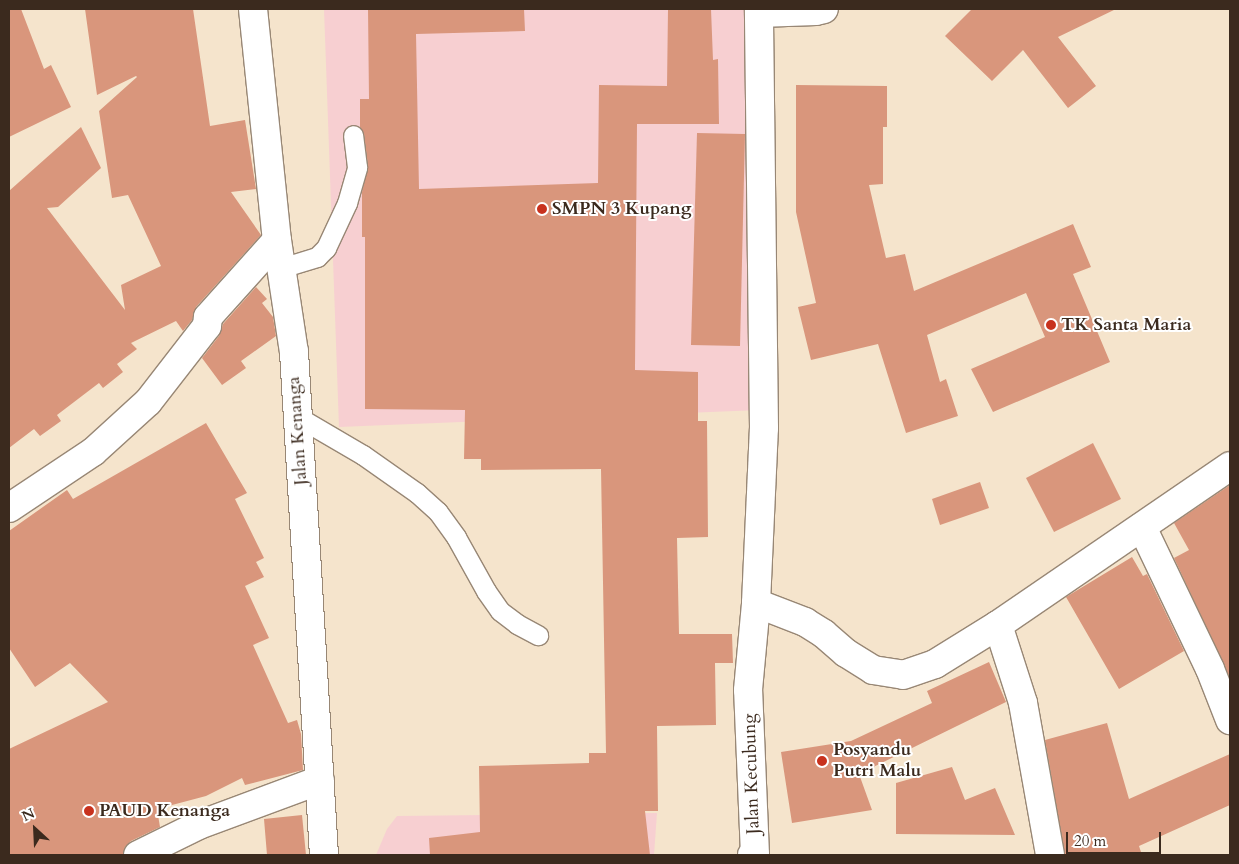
<!DOCTYPE html>
<style>
body{margin:0}
#map{position:relative;width:1239px;height:864px;overflow:hidden;background:#f5e4cc;font-family:Cardo,serif}
div>[style]{position:absolute}
[style*='--x']{left:calc(var(--x)*1px);top:calc(var(--y)*1px);width:calc(var(--w)*1px);rotate:calc(var(--a)*1deg)}
.built>*{inset:0;background:#f7cfd1}
.building>*{inset:0;background:#d9967c}
.roads{filter:drop-shadow(1px 0 #988775) drop-shadow(-1px 0 #988775) drop-shadow(0 1px #988775) drop-shadow(0 -1px #988775)}
.lane>*{height:19px;margin:-9.5px;padding:0 9.5px;transform-origin:9.5px;border-radius:9.5px;background:#fff}
.street>*{height:28px;margin:-14px;padding:0 14px;transform-origin:14px;border-radius:14px;background:#fff}
.dots>*{width:14px;height:14px;translate:-50% -50%;box-sizing:border-box;border:2px solid #fff;border-radius:50%}
span{translate:-50% -50%;white-space:nowrap;text-align:center;line-height:1.15;-webkit-text-stroke:4px #fff;paint-order:stroke}
.poi-label{font-size:18px;color:#3b2a1e;font-weight:700}
.left{translate:0 -50%;text-align:left}
.street-label{font-size:18px;color:#3b2a1e}
.frame{position:absolute;inset:0;border:10px solid #3b2a1e;pointer-events:none}
.north{position:absolute;left:10px;top:804px;width:50px;height:50px;-webkit-text-stroke:4px #fff;paint-order:stroke;rotate:335deg;font-size:14px;font-weight:700;line-height:20px;text-align:center;color:#3b2a1e}
.north::after{content:'';display:block;margin:auto;width:18px;height:22px;background:#3b2a1e;clip-path:polygon(50% 0,100% 100%,50% 72%,0 100%)}
.scale{position:absolute;left:1066px;top:832px;width:95px;height:22px;box-sizing:border-box;border:2px solid #3b2a1e;border-top:0;padding-left:6px;font-size:15px;line-height:18px;white-space:nowrap;color:#3b2a1e;-webkit-text-stroke:4px #fff;paint-order:stroke}
</style>
<div id="map">
<div class="built">
<i style="clip-path:polygon(324px 9px,745px 9px,760px 410px,339px 427px)"></i>
<i style="clip-path:polygon(657px 813px,654px 855px,376px 855px,387px 829px,397px 816px)"></i>
</div>
<div class="building">
<i style="clip-path:polygon(9px 9px,21px 9px,44px 69px,51px 65px,71px 107px,9px 137px)"></i>
<i style="clip-path:polygon(85px 9px,193px 9px,210px 126px,245px 120px,256px 189px,231px 192px,261px 235px,196px 307px,192px 320px,183px 331px,176px 321px,131px 343px,137px 349px,117px 364px,123px 372px,103px 388px,99px 383px,57px 415px,61px 421px,40px 436px,34px 429px,9px 448px,9px 191px,81px 127px,101px 168px,58px 207px,47px 208px,125px 310px,121px 285px,161px 266px,128px 195px,112px 198px,99px 111px,137px 77px,136px 76px,97px 95px)"></i>
<i style="clip-path:polygon(368px 9px,524px 9px,525px 31px,416px 34px,419px 189px,598px 183px,599px 85px,667px 86px,668px 9px,711px 9px,713px 60px,718px 59px,719px 124px,637px 124px,635px 370px,698px 372px,698px 421px,707px 421px,708px 537px,677px 538px,679px 634px,732px 634px,733px 663px,715px 663px,716px 725px,657px 726px,658px 811px,645px 811px,650px 855px,430px 855px,429px 838px,480px 832px,479px 766px,589px 763px,589px 753px,606px 753px,601px 469px,481px 470px,481px 459px,464px 459px,465px 410px,365px 409px,365px 237px,362px 237px,362px 192px,368px 166px,364px 134px,360px 127px,360px 99px,369px 99px)"></i>
<i style="clip-path:polygon(972px 9px,1116px 9px,1058px 37px,1096px 86px,1068px 108px,1023px 50px,992px 81px,945px 36px)"></i>
<i style="clip-path:polygon(796px 85px,887px 86px,887px 127px,883px 127px,883px 184px,869px 185px,886px 258px,905px 254px,914px 291px,1073px 224px,1091px 267px,1073px 274px,1110px 362px,993px 412px,971px 369px,1045px 337px,1026px 293px,927px 335px,940px 382px,946px 379px,958px 416px,906px 433px,878px 344px,811px 360px,798px 307px,816px 303px,796px 212px)"></i>
<i style="clip-path:polygon(697px 133px,745px 134px,740px 346px,691px 345px)"></i>
<i style="clip-path:polygon(256px 287px,267px 299px,262px 303px,273px 317px,276px 336px,241px 361px,246px 368px,222px 385px,202px 358px,219px 336px,223px 324px)"></i>
<i style="clip-path:polygon(206px 423px,247px 493px,235px 499px,264px 558px,256px 562px,264px 577px,245px 586px,269px 638px,253px 645px,288px 723px,297px 720px,301px 734px,303px 770px,245px 785px,242px 778px,206px 796px,157px 809px,160px 827px,131px 841px,125px 847px,123px 855px,9px 855px,9px 749px,108px 702px,70px 663px,35px 687px,9px 648px,9px 531px,67px 490px,73px 499px)"></i>
<i style="clip-path:polygon(1093px 443px,1121px 499px,1054px 532px,1026px 478px)"></i>
<i style="clip-path:polygon(980px 482px,989px 508px,940px 525px,932px 499px)"></i>
<i style="clip-path:polygon(1230px 485px,1230px 678px,1174px 558px,1189px 550px,1174px 523px)"></i>
<i style="clip-path:polygon(1132px 557px,1143px 576px,1147px 574px,1184px 651px,1119px 689px,1066px 597px)"></i>
<i style="clip-path:polygon(989px 662px,1006px 702px,859px 774px,872px 810px,792px 823px,781px 752px,851px 741px,932px 703px,927px 691px)"></i>
<i style="clip-path:polygon(1107px 723px,1129px 799px,1230px 754px,1230px 805px,1139px 846px,1142px 855px,1065px 855px,1045px 740px)"></i>
<i style="clip-path:polygon(952px 767px,965px 800px,995px 788px,1015px 835px,896px 834px,896px 783px)"></i>
<i style="clip-path:polygon(302px 815px,306px 855px,267px 855px,264px 819px)"></i>
</div>
<div class="roads">
<div class="lane">
<i style="--x:281;--y:268;--w:38;--a:-17"></i>
<i style="--x:317;--y:257;--w:13;--a:-45"></i>
<i style="--x:326;--y:248;--w:50;--a:-65"></i>
<i style="--x:347;--y:203;--w:37;--a:-74"></i>
<i style="--x:357;--y:167;--w:32;--a:-97"></i>
<i style="--x:298;--y:417;--w:75;--a:30.3"></i>
<i style="--x:363;--y:455;--w:66;--a:35.1"></i>
<i style="--x:417;--y:493;--w:28;--a:42"></i>
<i style="--x:438;--y:512;--w:31;--a:54"></i>
<i style="--x:456;--y:537;--w:62;--a:60.9"></i>
<i style="--x:486;--y:591;--w:24;--a:55"></i>
<i style="--x:500;--y:611;--w:21;--a:37"></i>
<i style="--x:517;--y:624;--w:24;--a:28"></i>
</div>
<div class="street">
<i style="--x:253;--y:9;--w:232;--a:84.1"></i>
<i style="--x:277;--y:240;--w:113;--a:81.4"></i>
<i style="--x:294;--y:352;--w:504;--a:86.59"></i>
<i style="--x:759;--y:13;--w:57;--a:-2"></i>
<i style="--x:816;--y:11;--w:8;--a:-14"></i>
<i style="--x:9;--y:508;--w:101;--a:-33.7"></i>
<i style="--x:93;--y:452;--w:74;--a:-42.3"></i>
<i style="--x:148;--y:402;--w:96;--a:-52.2"></i>
<i style="--x:207;--y:326;--w:9;--a:-84"></i>
<i style="--x:208;--y:317;--w:103;--a:-48.1"></i>
<i style="--x:1142;--y:527;--w:157;--a:64.4"></i>
<i style="--x:1210;--y:669;--w:55;--a:68.6"></i>
<i style="--x:756;--y:603;--w:53;--a:21.2"></i>
<i style="--x:805;--y:622;--w:22;--a:32"></i>
<i style="--x:824;--y:634;--w:29;--a:41"></i>
<i style="--x:846;--y:653;--w:32;--a:32"></i>
<i style="--x:873;--y:670;--w:30;--a:9"></i>
<i style="--x:903;--y:675;--w:34;--a:-19"></i>
<i style="--x:935;--y:664;--w:74;--a:-31.8"></i>
<i style="--x:998;--y:625;--w:281;--a:-34.4"></i>
<i style="--x:998;--y:625;--w:82;--a:72.2"></i>
<i style="--x:1023;--y:703;--w:154;--a:79.9"></i>
<i style="--x:138;--y:855;--w:68;--a:-26.2"></i>
<i style="--x:199;--y:825;--w:129;--a:-20.4"></i>
<i style="--x:752;--y:855;--w:3;--a:0"></i>
<i style="--x:755;--y:855;--w:165;--a:-92.4"></i>
<i style="--x:748;--y:690;--w:87;--a:-84.7"></i>
<i style="--x:756;--y:603;--w:175;--a:-87.4"></i>
<i style="--x:764;--y:428;--w:419;--a:-90.7"></i>
</div>
</div>
<div class="dots">
<i style="left:542px;top:209px;background:#c8321e"></i>
<i style="left:1051px;top:325px;background:#c8321e"></i>
<i style="left:822px;top:761px;background:#c8321e"></i>
<i style="left:89px;top:811px;background:#c8321e"></i>
</div>
<div class="poi-label">
<span class="left" style="left:552px;top:209px">SMPN 3 Kupang</span>
<span class="left" style="left:1061px;top:325px">TK Santa Maria</span>
<span class="left" style="left:833px;top:761px">Posyandu<br>Putri Malu</span>
<span class="left" style="left:99px;top:811px">PAUD Kenanga</span>
</div>
<div class="street-label">
<span style="left:298px;top:431px;rotate:-94deg">Jalan Kenanga</span>
<span style="left:752px;top:774px;rotate:-92deg">Jalan Kecubung</span>
</div>
<div class="frame"></div>
<div class="north">N</div>
<div class="scale">20 m</div>
</div>
